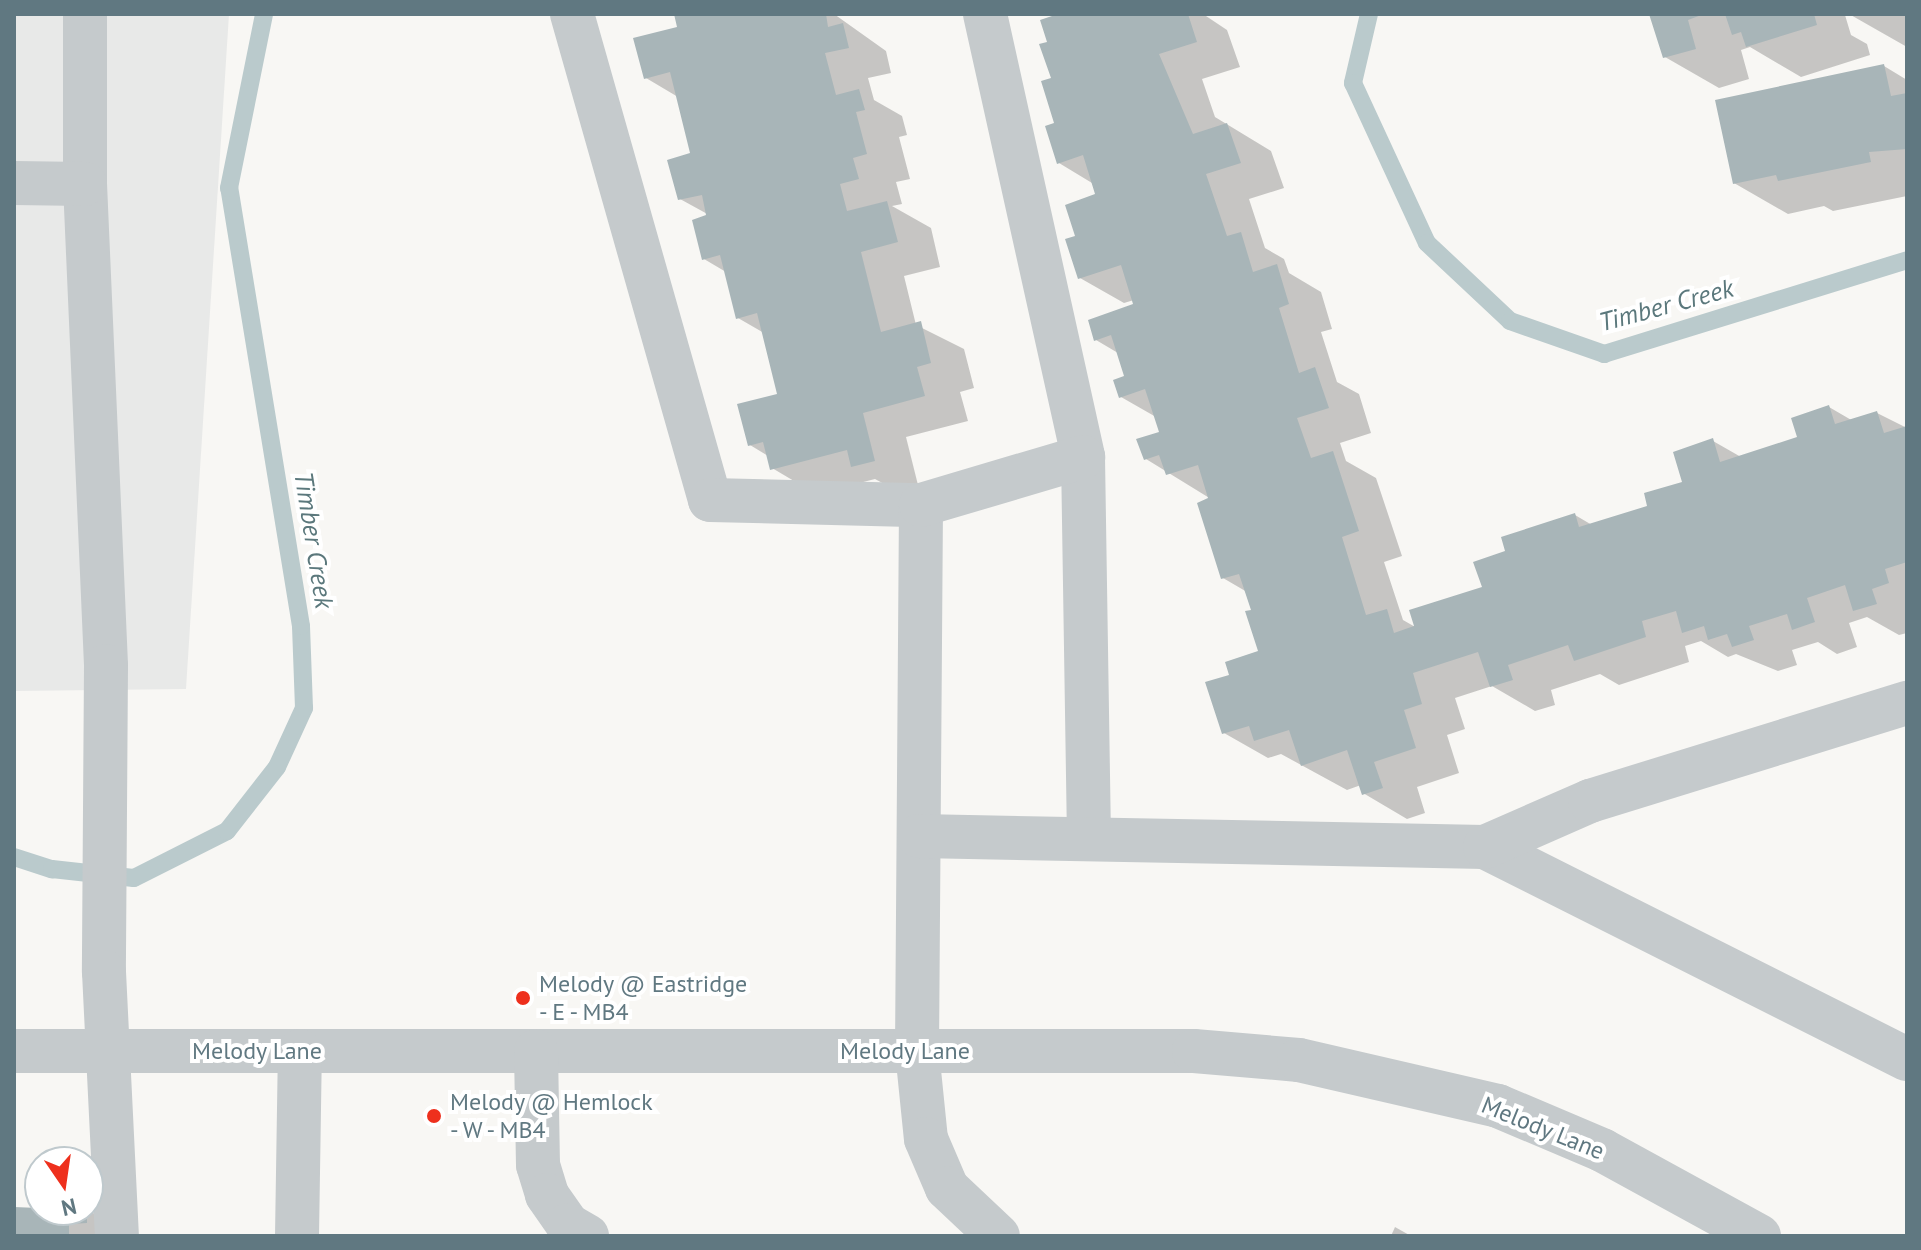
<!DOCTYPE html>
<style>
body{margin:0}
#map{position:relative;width:1921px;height:1250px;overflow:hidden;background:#f8f7f4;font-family:"PT Sans",sans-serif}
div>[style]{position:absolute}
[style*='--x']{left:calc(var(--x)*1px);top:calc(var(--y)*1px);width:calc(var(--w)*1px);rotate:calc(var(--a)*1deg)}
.built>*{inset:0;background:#e8e9e8}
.shadow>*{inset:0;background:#0003}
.stream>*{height:18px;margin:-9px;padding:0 9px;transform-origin:9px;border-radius:9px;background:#bacacc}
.building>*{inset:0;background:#a8b5b8}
.minor>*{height:44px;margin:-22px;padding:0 22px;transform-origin:22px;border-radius:22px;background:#c5cacc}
.dots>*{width:22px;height:22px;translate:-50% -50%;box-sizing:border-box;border:4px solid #fff;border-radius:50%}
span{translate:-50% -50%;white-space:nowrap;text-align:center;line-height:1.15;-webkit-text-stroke:8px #fff;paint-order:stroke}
.poi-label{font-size:24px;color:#607881}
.left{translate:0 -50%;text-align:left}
.street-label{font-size:24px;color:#607881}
.water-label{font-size:26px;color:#5b787c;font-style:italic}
.frame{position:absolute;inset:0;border:16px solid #607881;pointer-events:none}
.north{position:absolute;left:24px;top:1146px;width:80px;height:80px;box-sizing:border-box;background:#fff;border:2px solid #bfc9cd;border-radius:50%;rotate:167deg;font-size:22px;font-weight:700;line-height:32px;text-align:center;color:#607881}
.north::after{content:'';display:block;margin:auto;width:28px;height:36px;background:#ee301d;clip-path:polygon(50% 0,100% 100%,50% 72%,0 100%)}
</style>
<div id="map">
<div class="built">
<i style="clip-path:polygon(14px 14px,229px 14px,186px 689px,14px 691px)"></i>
</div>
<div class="shadow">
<i style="clip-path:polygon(676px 14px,834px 14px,886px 51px,891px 73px,868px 78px,874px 100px,902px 116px,907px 135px,899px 137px,910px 179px,896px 182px,902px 204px,892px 206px,931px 228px,940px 267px,904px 276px,916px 325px,964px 349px,974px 388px,960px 392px,968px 421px,906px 437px,918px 485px,897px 491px,875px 479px,816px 494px,772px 468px,768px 456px,750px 445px,779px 395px,764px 333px,738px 318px,726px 272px,704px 259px,711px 216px,680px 199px,693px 155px,678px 97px,646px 78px,680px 28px)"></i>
<i style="clip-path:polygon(1064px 14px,1203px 14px,1227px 30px,1240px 67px,1202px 79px,1215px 117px,1271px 151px,1284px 188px,1249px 199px,1265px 248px,1284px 259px,1289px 273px,1321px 292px,1332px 329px,1321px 332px,1337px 382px,1359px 394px,1371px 433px,1340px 443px,1346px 461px,1376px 478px,1402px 556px,1384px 562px,1403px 620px,1417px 628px,1484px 588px,1507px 553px,1575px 515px,1592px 525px,1650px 507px,1685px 483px,1713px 441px,1741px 457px,1800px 438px,1829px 407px,1853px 421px,1877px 413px,1907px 428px,1907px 633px,1899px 635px,1867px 617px,1849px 623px,1857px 647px,1837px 654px,1818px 642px,1792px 650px,1797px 665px,1778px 671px,1736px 654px,1728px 657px,1701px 641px,1685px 646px,1689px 662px,1619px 685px,1600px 674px,1551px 690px,1555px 705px,1535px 711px,1492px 686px,1455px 698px,1465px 729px,1447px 735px,1459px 773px,1417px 787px,1425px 813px,1407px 819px,1363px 793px,1361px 785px,1347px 790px,1281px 754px,1268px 758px,1224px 733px,1231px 676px,1260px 653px,1253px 611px,1247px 592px,1223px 578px,1211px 499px,1146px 459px,1162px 433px,1156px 417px,1121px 397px,1126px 378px,1118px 353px,1096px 340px,1136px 306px,1134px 300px,1124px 303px,1080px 278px,1078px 237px,1098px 196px,1092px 183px,1059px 163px,1050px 44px)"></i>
<i style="clip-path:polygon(1651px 14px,1907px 14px,1907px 47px,1849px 14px,1845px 15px,1851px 35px,1867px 44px,1870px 55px,1801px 77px,1750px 47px,1741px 50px,1749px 79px,1719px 88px,1665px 57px)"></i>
<i style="clip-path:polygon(1884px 66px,1907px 80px,1907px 196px,1833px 211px,1824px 206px,1788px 214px,1734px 183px)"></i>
<i style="clip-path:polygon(14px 1209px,88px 1210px,133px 1236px,14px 1236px)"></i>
<i style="clip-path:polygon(1395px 1227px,1411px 1236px,1391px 1236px)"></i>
</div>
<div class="stream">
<i style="--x:1369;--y:14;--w:71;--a:103.1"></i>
<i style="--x:1353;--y:83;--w:176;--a:65.2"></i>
<i style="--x:1427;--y:243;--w:114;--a:43.2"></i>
<i style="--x:1510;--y:321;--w:100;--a:19.3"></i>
<i style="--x:1604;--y:354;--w:317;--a:-17.2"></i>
<i style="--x:14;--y:857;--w:40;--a:18"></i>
<i style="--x:52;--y:869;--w:82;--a:6.3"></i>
<i style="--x:134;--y:878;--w:104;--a:-26.8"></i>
<i style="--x:227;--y:831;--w:81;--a:-52"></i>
<i style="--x:277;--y:767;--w:65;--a:-65.4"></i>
<i style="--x:304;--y:708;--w:82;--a:-92.1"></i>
<i style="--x:301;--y:626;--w:444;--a:-99.3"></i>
<i style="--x:229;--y:188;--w:177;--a:-78.6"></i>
</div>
<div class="building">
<i style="clip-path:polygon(674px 14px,826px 14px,828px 27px,843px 23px,849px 48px,825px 53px,836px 95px,859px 89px,865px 110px,856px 112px,867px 154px,853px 158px,859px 179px,840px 184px,847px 211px,887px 201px,898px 242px,861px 252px,881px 332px,921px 321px,931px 363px,917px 367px,925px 396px,863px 413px,875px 461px,851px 467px,847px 450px,770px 470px,763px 442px,748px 446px,737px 404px,777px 394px,757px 313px,736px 319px,720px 255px,702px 260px,692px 220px,706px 215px,702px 195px,678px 200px,667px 160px,690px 153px,670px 72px,644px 79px,633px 38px,677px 27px)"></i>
<i style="clip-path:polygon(1058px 14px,1188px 14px,1197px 42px,1159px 54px,1193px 134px,1227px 123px,1241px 163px,1206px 174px,1227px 236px,1241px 232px,1253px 272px,1277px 264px,1289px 304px,1279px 308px,1299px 373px,1315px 367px,1329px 408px,1297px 418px,1311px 458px,1333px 451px,1359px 531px,1342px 537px,1366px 615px,1387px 609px,1394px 633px,1414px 626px,1409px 610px,1482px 587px,1473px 562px,1505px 551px,1501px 537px,1575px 513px,1579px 527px,1647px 506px,1644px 493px,1682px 482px,1673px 452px,1713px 438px,1720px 462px,1797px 437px,1791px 418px,1829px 405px,1835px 424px,1877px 411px,1884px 433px,1907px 426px,1907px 562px,1885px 569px,1889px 583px,1872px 589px,1877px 604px,1853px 611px,1845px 585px,1807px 598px,1815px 622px,1792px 630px,1787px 614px,1749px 626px,1754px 640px,1732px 647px,1727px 634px,1708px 640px,1704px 626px,1682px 633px,1676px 611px,1642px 621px,1646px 637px,1574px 661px,1568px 645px,1508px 665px,1513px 680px,1490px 687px,1478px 652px,1413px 673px,1422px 704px,1404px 710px,1416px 748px,1374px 762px,1383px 788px,1362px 795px,1347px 750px,1301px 766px,1289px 730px,1254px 741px,1249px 726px,1222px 734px,1205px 682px,1229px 675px,1225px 662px,1258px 651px,1245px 611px,1251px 610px,1239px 574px,1221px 579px,1197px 503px,1208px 498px,1198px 465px,1166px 475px,1159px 455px,1144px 460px,1136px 439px,1159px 432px,1145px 389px,1119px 398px,1113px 380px,1124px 376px,1111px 335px,1094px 341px,1088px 320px,1133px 304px,1121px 265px,1078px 279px,1065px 239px,1075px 236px,1065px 205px,1095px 194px,1083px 155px,1057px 164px,1045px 126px,1054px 123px,1041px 81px,1051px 78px,1039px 44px,1047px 42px,1040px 20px)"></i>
<i style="clip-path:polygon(1649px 14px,1704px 14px,1688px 20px,1696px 49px,1663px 58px)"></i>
<i style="clip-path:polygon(1725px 14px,1814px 14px,1817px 25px,1746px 47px,1741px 32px,1732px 35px)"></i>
<i style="clip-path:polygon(1884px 64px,1891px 96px,1907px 93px,1907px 149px,1869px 152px,1871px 162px,1778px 181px,1776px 175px,1733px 184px,1715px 100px)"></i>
<i style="clip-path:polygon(14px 1207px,87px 1210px,87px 1223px,69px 1224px,69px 1236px,14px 1236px)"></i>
</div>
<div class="minor">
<i style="--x:85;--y:14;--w:170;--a:90"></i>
<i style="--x:85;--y:184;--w:482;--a:87.5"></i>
<i style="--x:106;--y:666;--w:306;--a:90.4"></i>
<i style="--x:104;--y:972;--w:264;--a:87.2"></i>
<i style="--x:572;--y:14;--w:505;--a:74.15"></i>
<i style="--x:710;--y:500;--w:211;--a:1.4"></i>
<i style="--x:921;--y:505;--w:546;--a:90.42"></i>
<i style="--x:917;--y:1051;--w:88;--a:84.2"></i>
<i style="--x:926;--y:1139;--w:53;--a:66.8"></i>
<i style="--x:947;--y:1188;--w:70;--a:43.3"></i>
<i style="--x:985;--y:14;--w:454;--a:77.5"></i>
<i style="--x:1083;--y:457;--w:379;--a:89.1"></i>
<i style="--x:14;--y:183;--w:71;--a:0.8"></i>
<i style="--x:921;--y:505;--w:169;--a:-16.5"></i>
<i style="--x:919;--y:836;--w:566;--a:1.11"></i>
<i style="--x:1485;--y:847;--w:472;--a:26.7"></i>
<i style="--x:1485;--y:847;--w:115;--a:-23.7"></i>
<i style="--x:1590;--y:801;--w:332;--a:-17.2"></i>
<i style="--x:14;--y:1051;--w:1180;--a:0"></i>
<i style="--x:1194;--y:1051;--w:105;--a:4.9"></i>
<i style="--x:1299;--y:1060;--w:204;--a:13"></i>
<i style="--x:1498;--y:1106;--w:113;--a:22.9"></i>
<i style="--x:1602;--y:1150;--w:179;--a:28.7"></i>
<i style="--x:536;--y:1051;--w:114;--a:89"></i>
<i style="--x:538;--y:1165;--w:31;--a:73"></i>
<i style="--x:547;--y:1195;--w:37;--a:55"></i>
<i style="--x:568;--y:1225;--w:22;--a:30"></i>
<i style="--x:297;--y:1236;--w:185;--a:-89.1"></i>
</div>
<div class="dots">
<i style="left:523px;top:998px;background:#ee301d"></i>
<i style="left:434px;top:1116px;background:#ee301d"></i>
</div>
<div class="poi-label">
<span class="left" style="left:539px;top:998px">Melody @ Eastridge<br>- E - MB4</span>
<span class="left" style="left:450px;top:1116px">Melody @ Hemlock<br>- W - MB4</span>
</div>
<div class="street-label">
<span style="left:257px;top:1051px">Melody Lane</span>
<span style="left:905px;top:1051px">Melody Lane</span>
<span style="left:1543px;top:1128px;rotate:22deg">Melody Lane</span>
</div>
<div class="water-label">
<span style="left:1666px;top:305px;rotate:-15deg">Timber Creek</span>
<span style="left:314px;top:540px;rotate:81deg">Timber Creek</span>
</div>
<div class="frame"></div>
<div class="north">N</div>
</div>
